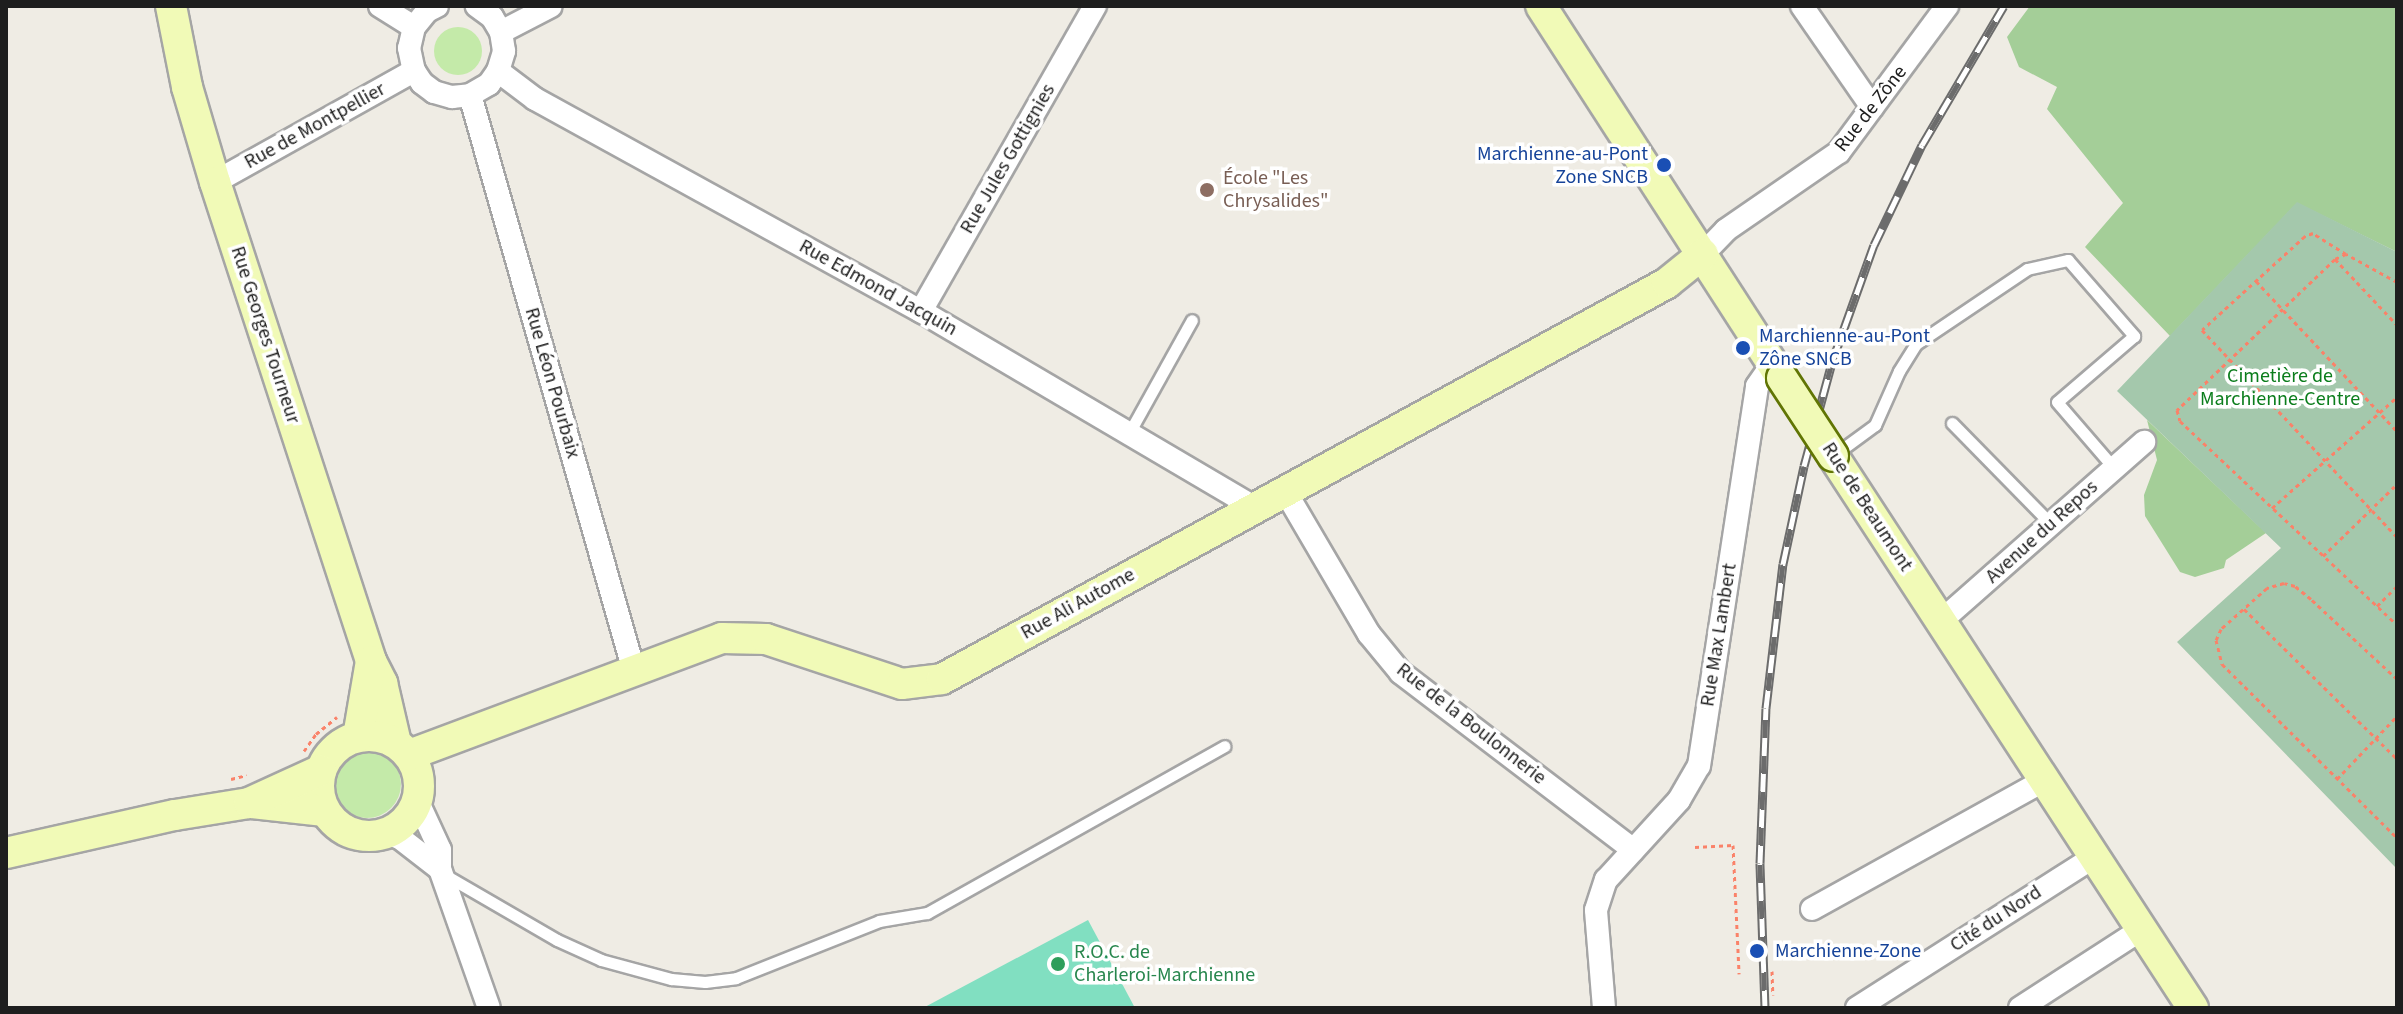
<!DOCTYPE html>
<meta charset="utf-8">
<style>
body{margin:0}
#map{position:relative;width:2403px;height:1014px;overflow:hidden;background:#efece4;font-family:"Source Sans 3",sans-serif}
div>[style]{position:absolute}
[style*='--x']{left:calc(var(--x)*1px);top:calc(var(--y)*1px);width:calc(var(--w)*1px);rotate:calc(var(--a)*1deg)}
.grass>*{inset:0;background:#c4eaa9}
.round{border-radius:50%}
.forest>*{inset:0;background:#a4ce98}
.cemetery>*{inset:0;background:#a4c8ac}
.pitch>*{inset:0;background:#81dfc1}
.path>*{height:3px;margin-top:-1.5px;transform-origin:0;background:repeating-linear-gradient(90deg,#fa8269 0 4px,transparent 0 8px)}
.roads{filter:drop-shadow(2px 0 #a5a5a5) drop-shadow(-2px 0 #a5a5a5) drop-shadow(0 2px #a5a5a5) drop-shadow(0 -2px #a5a5a5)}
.lane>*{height:11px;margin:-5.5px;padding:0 5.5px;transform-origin:5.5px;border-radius:5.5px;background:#fff}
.street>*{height:22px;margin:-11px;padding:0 11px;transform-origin:11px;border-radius:11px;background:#fff}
.secondary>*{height:30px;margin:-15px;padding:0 15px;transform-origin:15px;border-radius:15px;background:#f1fab7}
.secondary>.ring{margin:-15px;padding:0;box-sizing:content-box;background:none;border:30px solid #f1fab7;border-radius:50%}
.rail>*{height:9px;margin-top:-4.5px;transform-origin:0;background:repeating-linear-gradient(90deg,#fff 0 18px,#6c6c6c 0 36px);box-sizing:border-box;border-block:2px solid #6c6c6c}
.bridges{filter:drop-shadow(2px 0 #617504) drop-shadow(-2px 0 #617504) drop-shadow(0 2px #617504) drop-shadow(0 -2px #617504)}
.secondary-bridge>*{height:30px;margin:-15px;padding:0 15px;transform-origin:15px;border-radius:15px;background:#f1fab7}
.dots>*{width:22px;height:22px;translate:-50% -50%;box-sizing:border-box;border:4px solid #fff;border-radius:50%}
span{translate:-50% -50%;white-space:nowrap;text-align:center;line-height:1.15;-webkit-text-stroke:7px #fff;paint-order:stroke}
.street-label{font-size:20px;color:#1e1e1e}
.transit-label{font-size:20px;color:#164399}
.right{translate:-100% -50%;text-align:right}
.left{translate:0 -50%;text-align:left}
.education-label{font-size:20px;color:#785e54}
.park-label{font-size:20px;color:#0b7d1c}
.leisure-label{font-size:20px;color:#27864d}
.frame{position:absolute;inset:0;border:8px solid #1e1e1e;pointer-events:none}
</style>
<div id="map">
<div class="grass">
<i class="round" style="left:434px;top:27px;width:48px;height:48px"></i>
<i class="round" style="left:333px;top:750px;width:68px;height:68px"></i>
</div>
<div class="forest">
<i style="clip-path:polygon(2030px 6px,2397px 6px,2397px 252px,2297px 203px,2170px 336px,2085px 247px,2123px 203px,2047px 109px,2057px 87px,2019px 67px,2007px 37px)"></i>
<i style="clip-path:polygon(2147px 420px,2266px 533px,2226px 560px,2224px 568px,2195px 577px,2180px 572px,2145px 516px,2144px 495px,2157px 460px)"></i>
</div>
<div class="cemetery">
<i style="clip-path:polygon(2297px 202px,2397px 252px,2397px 869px,2177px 642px,2281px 548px,2117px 391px)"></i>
</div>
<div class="pitch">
<i style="clip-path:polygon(1088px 920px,1135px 1008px,923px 1008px)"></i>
</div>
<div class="path">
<i style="--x:2346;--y:254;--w:39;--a:-148"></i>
<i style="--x:2313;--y:233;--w:9;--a:159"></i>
<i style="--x:2305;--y:236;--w:139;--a:137.6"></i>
<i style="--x:2202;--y:330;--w:284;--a:46.7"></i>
<i style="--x:2335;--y:259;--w:91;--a:46.8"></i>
<i style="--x:2256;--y:281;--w:206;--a:46.8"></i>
<i style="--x:2397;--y:282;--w:58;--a:-151.2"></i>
<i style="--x:2346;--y:254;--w:12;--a:156"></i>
<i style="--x:2335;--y:259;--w:219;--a:136.3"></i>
<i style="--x:2177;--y:410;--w:11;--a:75"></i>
<i style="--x:2180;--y:421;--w:298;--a:43.2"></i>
<i style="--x:2272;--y:508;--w:167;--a:-41.6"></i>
<i style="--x:2323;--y:556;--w:103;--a:-44.2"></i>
<i style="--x:2377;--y:606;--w:28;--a:-45"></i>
<i style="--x:2244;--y:609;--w:214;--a:44.4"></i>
<i style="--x:2397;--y:679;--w:117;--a:-137.1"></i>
<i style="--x:2311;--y:599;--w:21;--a:-141"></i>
<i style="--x:2295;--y:586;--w:11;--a:-165"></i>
<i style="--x:2284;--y:583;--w:18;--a:164"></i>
<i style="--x:2267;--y:588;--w:62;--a:138.3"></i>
<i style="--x:2221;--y:629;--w:12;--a:114"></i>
<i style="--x:2216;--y:640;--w:25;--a:76"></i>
<i style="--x:2222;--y:664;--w:247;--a:44.8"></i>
<i style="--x:304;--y:751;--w:21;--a:-55"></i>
<i style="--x:316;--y:734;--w:27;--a:-39"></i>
<i style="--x:231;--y:779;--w:16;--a:-14"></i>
<i style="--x:2337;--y:779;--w:87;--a:-46.4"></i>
<i style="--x:1695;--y:847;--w:38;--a:-3"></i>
<i style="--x:1733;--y:845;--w:129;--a:87.3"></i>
<i style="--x:1772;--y:971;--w:24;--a:88"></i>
</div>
<div class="roads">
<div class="lane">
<i style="--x:1952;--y:423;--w:141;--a:45.6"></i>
<i style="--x:1129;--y:433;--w:129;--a:-60.9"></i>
<i style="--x:1834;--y:455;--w:51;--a:-36.2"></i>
<i style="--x:1875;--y:425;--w:59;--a:-66"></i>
<i style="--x:1899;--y:371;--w:32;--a:-58"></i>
<i style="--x:1916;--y:344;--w:134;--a:-34"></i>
<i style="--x:2027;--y:269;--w:42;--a:-12.4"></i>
<i style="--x:2068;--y:260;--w:101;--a:49"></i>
<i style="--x:2134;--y:336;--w:101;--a:139.4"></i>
<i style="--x:2057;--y:402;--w:87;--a:49.2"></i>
<i style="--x:445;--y:875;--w:129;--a:30.1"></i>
<i style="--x:557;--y:940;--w:48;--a:24.4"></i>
<i style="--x:601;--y:960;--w:73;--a:15.2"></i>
<i style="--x:671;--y:979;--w:34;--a:5"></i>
<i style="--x:705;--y:982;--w:31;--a:-7"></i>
<i style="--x:736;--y:978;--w:154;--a:-21.7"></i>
<i style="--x:879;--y:921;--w:49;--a:-9.5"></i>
<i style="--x:927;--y:913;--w:341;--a:-29.3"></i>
</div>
<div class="street">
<i style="--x:380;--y:6;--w:40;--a:32"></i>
<i style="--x:437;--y:6;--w:11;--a:153"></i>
<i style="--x:427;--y:11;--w:21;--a:129"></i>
<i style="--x:414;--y:27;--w:22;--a:103"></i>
<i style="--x:409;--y:48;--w:24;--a:78"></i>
<i style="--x:414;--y:71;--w:14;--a:56"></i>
<i style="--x:422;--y:83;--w:15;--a:37"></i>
<i style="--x:434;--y:92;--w:19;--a:16"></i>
<i style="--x:452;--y:97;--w:18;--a:-6"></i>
<i style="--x:470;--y:95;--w:22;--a:-30"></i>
<i style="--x:489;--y:84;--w:16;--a:-55"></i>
<i style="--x:498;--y:71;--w:21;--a:-73"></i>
<i style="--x:504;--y:51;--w:19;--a:-99"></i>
<i style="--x:501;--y:32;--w:17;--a:-121"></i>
<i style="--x:492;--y:17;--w:19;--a:-144"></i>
<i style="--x:1802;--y:6;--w:123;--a:55.3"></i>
<i style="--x:501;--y:32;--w:56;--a:-27.5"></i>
<i style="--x:498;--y:71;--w:46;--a:37.1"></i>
<i style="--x:535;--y:99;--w:440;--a:28.8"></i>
<i style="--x:921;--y:311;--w:388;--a:30.5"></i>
<i style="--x:470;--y:95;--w:599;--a:74.11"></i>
<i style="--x:215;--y:182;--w:228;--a:-29.2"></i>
<i style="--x:1703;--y:254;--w:33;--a:-46"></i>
<i style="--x:1726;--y:230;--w:137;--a:-34.6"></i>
<i style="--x:1839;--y:152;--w:182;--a:-53.5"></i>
<i style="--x:921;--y:311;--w:351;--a:-60.3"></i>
<i style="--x:1285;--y:491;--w:166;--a:59.6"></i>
<i style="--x:1369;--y:634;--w:50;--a:50.6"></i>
<i style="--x:1401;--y:673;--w:292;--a:37.3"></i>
<i style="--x:1941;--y:621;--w:271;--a:-41.4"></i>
<i style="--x:417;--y:800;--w:55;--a:65.3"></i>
<i style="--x:440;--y:850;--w:19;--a:90"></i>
<i style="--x:440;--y:869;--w:147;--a:70.6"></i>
<i style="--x:385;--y:833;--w:16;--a:18"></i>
<i style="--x:400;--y:838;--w:51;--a:37.8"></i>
<i style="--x:1812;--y:909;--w:266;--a:-29"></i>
<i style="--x:1604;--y:1008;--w:98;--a:-94.7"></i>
<i style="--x:1596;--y:910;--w:32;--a:-72"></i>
<i style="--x:1606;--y:880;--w:108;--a:-47.6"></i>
<i style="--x:1679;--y:800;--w:39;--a:-60"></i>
<i style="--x:1699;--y:766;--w:384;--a:-81.3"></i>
<i style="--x:1757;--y:386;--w:28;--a:-55"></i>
<i style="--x:1857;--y:1008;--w:281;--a:-32.5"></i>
<i style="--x:2020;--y:1008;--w:145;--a:-32.9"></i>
</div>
<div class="secondary">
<i style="--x:171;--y:6;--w:83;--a:78.8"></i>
<i style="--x:187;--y:87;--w:99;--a:73.6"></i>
<i style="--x:215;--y:182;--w:504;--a:71.96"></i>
<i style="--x:371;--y:661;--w:25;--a:63"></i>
<i style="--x:382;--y:683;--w:62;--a:76.9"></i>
<i style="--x:1541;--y:6;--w:443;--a:57.1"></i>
<i style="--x:1833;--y:456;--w:659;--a:56.89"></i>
<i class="ring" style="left:319px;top:736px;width:70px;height:70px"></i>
<i style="--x:358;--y:737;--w:77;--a:-80.3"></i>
<i style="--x:409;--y:755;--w:334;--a:-20.5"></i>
<i style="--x:722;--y:638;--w:44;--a:1.3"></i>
<i style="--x:766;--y:639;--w:143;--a:18.3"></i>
<i style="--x:902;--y:684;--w:40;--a:-7.1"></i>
<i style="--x:942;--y:679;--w:826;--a:-28.64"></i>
<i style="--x:1667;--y:283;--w:46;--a:-38.9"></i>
<i style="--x:252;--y:803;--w:73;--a:6.3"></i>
<i style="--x:6;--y:853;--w:173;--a:-12.7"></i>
<i style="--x:175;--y:815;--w:75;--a:-9.2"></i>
<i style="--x:249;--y:803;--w:79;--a:-24.6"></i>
</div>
</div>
<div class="rail">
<i style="--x:1765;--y:1008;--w:145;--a:-92"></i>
<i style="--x:1760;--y:863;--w:155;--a:-87.8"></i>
<i style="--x:1766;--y:708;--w:145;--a:-83.3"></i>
<i style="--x:1783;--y:564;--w:100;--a:-77.9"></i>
<i style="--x:1804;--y:466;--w:108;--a:-74.9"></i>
<i style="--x:1832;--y:362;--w:124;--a:-70.3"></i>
<i style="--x:1874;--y:245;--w:111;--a:-64.4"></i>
<i style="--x:1922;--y:145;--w:161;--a:-59.5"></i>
</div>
<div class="bridges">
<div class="secondary-bridge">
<i style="--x:1782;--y:378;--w:93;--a:56.8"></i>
</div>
</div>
<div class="dots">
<i style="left:1664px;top:165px;background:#1a4fb4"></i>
<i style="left:1207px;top:190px;background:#8d6e63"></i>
<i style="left:1743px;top:348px;background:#1a4fb4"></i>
<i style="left:1757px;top:951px;background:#1a4fb4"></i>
<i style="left:1058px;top:964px;background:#2e9e5b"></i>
</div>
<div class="street-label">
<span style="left:1871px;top:109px;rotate:-52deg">Rue de Zône</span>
<span style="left:315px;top:126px;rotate:-29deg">Rue de Montpellier</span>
<span style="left:1008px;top:159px;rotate:-60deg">Rue Jules Gottignies</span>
<span style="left:878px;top:288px;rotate:29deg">Rue Edmond Jacquin</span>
<span style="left:265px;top:335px;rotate:72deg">Rue Georges Tourneur</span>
<span style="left:552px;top:383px;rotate:74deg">Rue Léon Pourbaix</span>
<span style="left:1867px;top:507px;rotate:57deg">Rue de Beaumont</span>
<span style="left:2042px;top:532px;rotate:-42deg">Avenue du Repos</span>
<span style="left:1078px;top:604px;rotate:-29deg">Rue Ali Autome</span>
<span style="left:1719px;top:635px;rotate:-81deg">Rue Max Lambert</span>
<span style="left:1471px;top:724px;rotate:38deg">Rue de la Boulonnerie</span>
<span style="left:1996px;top:919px;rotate:-33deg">Cité du Nord</span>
</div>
<div class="transit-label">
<span class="right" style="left:1648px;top:166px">Marchienne-au-Pont<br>Zone SNCB</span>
<span class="left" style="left:1759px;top:348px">Marchienne-au-Pont<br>Zône SNCB</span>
<span class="left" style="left:1775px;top:951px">Marchienne-Zone</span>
</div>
<div class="education-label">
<span class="left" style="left:1223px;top:190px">École "Les<br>Chrysalides"</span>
</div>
<div class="park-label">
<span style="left:2280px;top:388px">Cimetière de<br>Marchienne-Centre</span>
</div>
<div class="leisure-label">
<span class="left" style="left:1074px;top:964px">R.O.C. de<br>Charleroi-Marchienne</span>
</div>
<div class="frame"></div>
</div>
